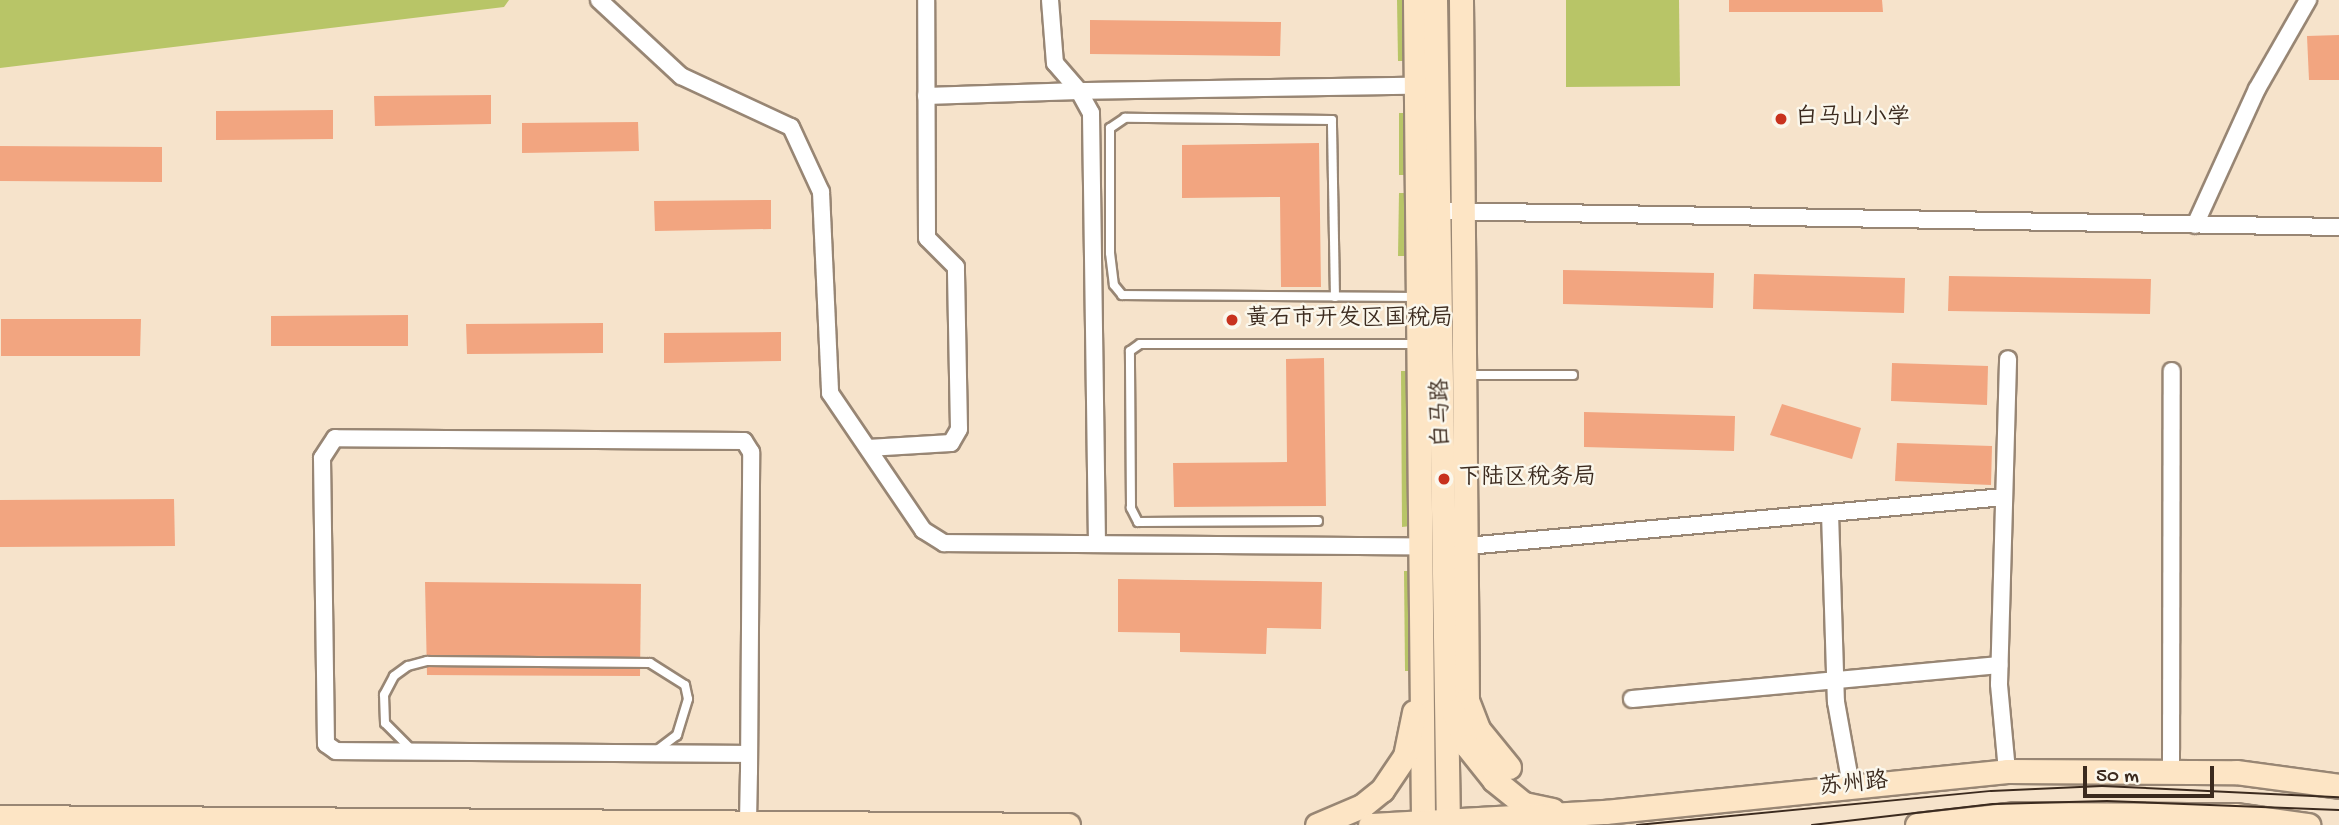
<!DOCTYPE html>
<meta charset="utf-8">
<style>
body{margin:0}
#map{position:relative;width:2339px;height:825px;overflow:hidden;background:#f6e3cb;font-family:"Gochi Hand","LXGW WenKai TC",sans-serif}
div>[style]{position:absolute}
[style*='--x']{left:calc(var(--x)*1px);top:calc(var(--y)*1px);width:calc(var(--w)*1px);rotate:calc(var(--a)*1deg)}
.green>*{inset:0;background:#b8c567}
.building>*{inset:0;background:#f2a580}
.roads{filter:drop-shadow(2px 0 #988674) drop-shadow(-2px 0 #988674) drop-shadow(0 2px #988674) drop-shadow(0 -2px #988674)}
.lane>*{height:8px;margin:-4px;padding:0 4px;transform-origin:4px;border-radius:4px;background:#fff}
.street>*{height:16px;margin:-8px;padding:0 8px;transform-origin:8px;border-radius:8px;background:#fff}
.secondary>*{height:23px;margin:-11.5px;padding:0 11.5px;transform-origin:11.5px;border-radius:11.5px;background:#fde5c5}
.tram>*{height:2px;margin:-1px;padding:0 1px;transform-origin:1px;border-radius:1px;background:#3b2a1e}
.dots>*{width:19px;height:19px;translate:-50% -50%;box-sizing:border-box;border:4px solid #fbf7ec;border-radius:50%}
span{translate:-50% -50%;white-space:nowrap;text-align:center;line-height:1.15;-webkit-text-stroke:5px #fbf7ec;paint-order:stroke}
.poi-label{font-size:23px;color:#3b2a1e}
.left{translate:0 -50%;text-align:left}
.street-label{font-size:23px;color:#3b2a1e}
.scale{position:absolute;left:2083px;top:766px;width:131px;height:32px;box-sizing:border-box;border:4px solid #3b2a1e;border-top:0;padding-left:9px;font-size:21px;line-height:24px;white-space:nowrap;color:#3b2a1e;-webkit-text-stroke:5px #fbf7ec;paint-order:stroke}
</style>
<div id="map">
<div class="green">
<i style="clip-path:polygon(0 0,509px 0,504px 7px,0 68px)"></i>
<i style="clip-path:polygon(1397px 0,1407px 0,1407px 61px,1398px 61px)"></i>
<i style="clip-path:polygon(1442px 0,1452px 0,1453px 169px,1444px 170px)"></i>
<i style="clip-path:polygon(1566px 0,1679px 0,1680px 86px,1566px 87px)"></i>
<i style="clip-path:polygon(1399px 113px,1409px 113px,1408px 175px,1399px 175px)"></i>
<i style="clip-path:polygon(1399px 193px,1408px 193px,1408px 256px,1398px 256px)"></i>
<i style="clip-path:polygon(1401px 371px,1411px 371px,1411px 526px,1402px 527px)"></i>
<i style="clip-path:polygon(1404px 571px,1414px 571px,1415px 671px,1405px 671px)"></i>
</div>
<div class="building">
<i style="clip-path:polygon(1729px 0,1882px 0,1883px 12px,1729px 12px)"></i>
<i style="clip-path:polygon(1090px 20px,1281px 22px,1280px 56px,1090px 54px)"></i>
<i style="clip-path:polygon(2339px 35px,2339px 80px,2309px 80px,2307px 36px)"></i>
<i style="clip-path:polygon(491px 95px,491px 124px,375px 126px,374px 96px)"></i>
<i style="clip-path:polygon(333px 110px,333px 139px,216px 140px,216px 111px)"></i>
<i style="clip-path:polygon(638px 122px,639px 151px,522px 153px,522px 123px)"></i>
<i style="clip-path:polygon(1319px 143px,1321px 287px,1281px 287px,1280px 197px,1182px 198px,1182px 145px)"></i>
<i style="clip-path:polygon(0 146px,162px 147px,162px 182px,0 181px)"></i>
<i style="clip-path:polygon(771px 200px,771px 229px,655px 231px,654px 201px)"></i>
<i style="clip-path:polygon(1563px 270px,1714px 273px,1713px 308px,1563px 304px)"></i>
<i style="clip-path:polygon(1754px 274px,1905px 278px,1904px 313px,1753px 309px)"></i>
<i style="clip-path:polygon(1949px 276px,2151px 279px,2150px 314px,1948px 311px)"></i>
<i style="clip-path:polygon(408px 315px,408px 346px,271px 346px,271px 316px)"></i>
<i style="clip-path:polygon(1px 319px,141px 319px,140px 356px,1px 356px)"></i>
<i style="clip-path:polygon(603px 323px,603px 353px,467px 354px,466px 324px)"></i>
<i style="clip-path:polygon(781px 332px,781px 361px,664px 363px,664px 333px)"></i>
<i style="clip-path:polygon(1324px 358px,1326px 506px,1174px 507px,1173px 463px,1287px 462px,1286px 359px)"></i>
<i style="clip-path:polygon(1892px 363px,1988px 366px,1987px 405px,1891px 401px)"></i>
<i style="clip-path:polygon(1782px 404px,1861px 428px,1852px 459px,1770px 435px)"></i>
<i style="clip-path:polygon(1584px 412px,1735px 416px,1734px 451px,1584px 447px)"></i>
<i style="clip-path:polygon(1897px 443px,1992px 446px,1991px 485px,1895px 481px)"></i>
<i style="clip-path:polygon(174px 499px,175px 546px,0 547px,0 500px)"></i>
<i style="clip-path:polygon(1118px 579px,1322px 582px,1321px 629px,1267px 628px,1266px 654px,1180px 652px,1180px 633px,1118px 632px)"></i>
<i style="clip-path:polygon(425px 582px,641px 584px,640px 676px,427px 675px)"></i>
</div>
<div class="roads">
<div class="lane">
<i style="--x:1335;--y:297;--w:177;--a:-91"></i>
<i style="--x:1332;--y:120;--w:207;--a:-179.4"></i>
<i style="--x:1125;--y:118;--w:18;--a:146"></i>
<i style="--x:1110;--y:128;--w:125;--a:90"></i>
<i style="--x:1110;--y:253;--w:32;--a:83"></i>
<i style="--x:1114;--y:285;--w:13;--a:51"></i>
<i style="--x:1122;--y:295;--w:294;--a:0.4"></i>
<i style="--x:1467;--y:375;--w:106;--a:0"></i>
<i style="--x:1318;--y:521;--w:180;--a:179.7"></i>
<i style="--x:1138;--y:522;--w:16;--a:-117"></i>
<i style="--x:1131;--y:508;--w:157;--a:-90.4"></i>
<i style="--x:1130;--y:351;--w:12;--a:-35"></i>
<i style="--x:1140;--y:344;--w:276;--a:0"></i>
<i style="--x:412;--y:750;--w:38;--a:-135"></i>
<i style="--x:385;--y:723;--w:28;--a:-92"></i>
<i style="--x:384;--y:695;--w:21;--a:-62"></i>
<i style="--x:394;--y:676;--w:17;--a:-36"></i>
<i style="--x:408;--y:666;--w:20;--a:-15"></i>
<i style="--x:427;--y:661;--w:223;--a:0.5"></i>
<i style="--x:650;--y:663;--w:41;--a:32.2"></i>
<i style="--x:685;--y:685;--w:14;--a:78"></i>
<i style="--x:688;--y:699;--w:38;--a:107"></i>
<i style="--x:677;--y:735;--w:26;--a:143"></i>
</div>
<div class="street">
<i style="--x:599;--y:0;--w:112;--a:42.8"></i>
<i style="--x:681;--y:76;--w:121;--a:24.9"></i>
<i style="--x:791;--y:127;--w:72;--a:65.2"></i>
<i style="--x:821;--y:192;--w:201;--a:87.4"></i>
<i style="--x:830;--y:393;--w:166;--a:55.8"></i>
<i style="--x:923;--y:530;--w:25;--a:32"></i>
<i style="--x:944;--y:543;--w:476;--a:0.4"></i>
<i style="--x:1050;--y:0;--w:63;--a:85.5"></i>
<i style="--x:1055;--y:63;--w:37;--a:49"></i>
<i style="--x:926;--y:96;--w:153;--a:-1.9"></i>
<i style="--x:1441;--y:211;--w:898;--a:1.02"></i>
<i style="--x:2195;--y:225;--w:149;--a:-65.5"></i>
<i style="--x:2257;--y:89;--w:103;--a:-60.2"></i>
<i style="--x:868;--y:448;--w:83;--a:-3.4"></i>
<i style="--x:951;--y:443;--w:16;--a:-60"></i>
<i style="--x:959;--y:429;--w:162;--a:-91.1"></i>
<i style="--x:956;--y:267;--w:41;--a:-135"></i>
<i style="--x:927;--y:238;--w:238;--a:-90.2"></i>
<i style="--x:1830;--y:513;--w:189;--a:88.2"></i>
<i style="--x:1836;--y:702;--w:84;--a:79.8"></i>
<i style="--x:1097;--y:544;--w:431;--a:-90.8"></i>
<i style="--x:1091;--y:113;--w:25;--a:-119"></i>
<i style="--x:1079;--y:91;--w:337;--a:-0.9"></i>
<i style="--x:1467;--y:546;--w:539;--a:-5.21"></i>
<i style="--x:1632;--y:699;--w:369;--a:-5.3"></i>
<i style="--x:2007;--y:771;--w:87;--a:-95.3"></i>
<i style="--x:1999;--y:684;--w:325;--a:-88.4"></i>
<i style="--x:2171;--y:772;--w:401;--a:-89.9"></i>
<i style="--x:748;--y:822;--w:50;--a:-88.9"></i>
<i style="--x:749;--y:772;--w:320;--a:-89.6"></i>
<i style="--x:751;--y:452;--w:13;--a:-122"></i>
<i style="--x:744;--y:441;--w:409;--a:-179.6"></i>
<i style="--x:335;--y:438;--w:24;--a:123"></i>
<i style="--x:322;--y:458;--w:286;--a:89.2"></i>
<i style="--x:326;--y:744;--w:12;--a:35"></i>
<i style="--x:336;--y:751;--w:413;--a:0.4"></i>
</div>
<div class="secondary">
<i style="--x:1415;--y:0;--w:825;--a:89.44"></i>
<i style="--x:1435;--y:0;--w:825;--a:89.1"></i>
<i style="--x:1461;--y:0;--w:700;--a:89.51"></i>
<i style="--x:1467;--y:700;--w:31;--a:69"></i>
<i style="--x:1478;--y:729;--w:49;--a:50.8"></i>
<i style="--x:1453;--y:711;--w:38;--a:68"></i>
<i style="--x:1467;--y:746;--w:43;--a:51.5"></i>
<i style="--x:1494;--y:780;--w:38;--a:39"></i>
<i style="--x:1524;--y:804;--w:29;--a:12"></i>
<i style="--x:0;--y:817;--w:1068;--a:0.43"></i>
<i style="--x:1317;--y:825;--w:49;--a:-22.9"></i>
<i style="--x:1362;--y:806;--w:26;--a:-39"></i>
<i style="--x:1382;--y:790;--w:41;--a:-55.9"></i>
<i style="--x:1405;--y:756;--w:45;--a:-78.4"></i>
<i style="--x:1370;--y:825;--w:235;--a:-3.2"></i>
<i style="--x:1605;--y:812;--w:404;--a:-5.8"></i>
<i style="--x:2007;--y:771;--w:229;--a:0.3"></i>
<i style="--x:2236;--y:772;--w:104;--a:7.7"></i>
<i style="--x:1917;--y:825;--w:100;--a:-6.3"></i>
<i style="--x:2016;--y:814;--w:219;--a:0.3"></i>
<i style="--x:2235;--y:815;--w:74;--a:7.8"></i>
</div>
</div>
<div class="tram">
<i style="--x:1637;--y:825;--w:356;--a:-5.5"></i>
<i style="--x:1991;--y:791;--w:111;--a:-2.6"></i>
<i style="--x:2102;--y:786;--w:237;--a:2.7"></i>
<i style="--x:1812;--y:825;--w:182;--a:-6.6"></i>
<i style="--x:1993;--y:804;--w:114;--a:-1.5"></i>
<i style="--x:2107;--y:801;--w:232;--a:2.2"></i>
</div>
<div class="dots">
<i style="left:1781px;top:119px;background:#c8321e"></i>
<i style="left:1232px;top:320px;background:#c8321e"></i>
<i style="left:1444px;top:479px;background:#c8321e"></i>
</div>
<div class="poi-label">
<span class="left" style="left:1795px;top:119px">白马山小学</span>
<span class="left" style="left:1246px;top:320px">黄石市开发区国税局</span>
<span class="left" style="left:1458px;top:479px">下陆区税务局</span>
</div>
<div class="street-label">
<span style="left:1443px;top:413px;rotate:-91deg">白马路</span>
<span style="left:1854px;top:786px;rotate:-6deg">苏州路</span>
</div>
<div class="scale">50 m</div>
</div>
